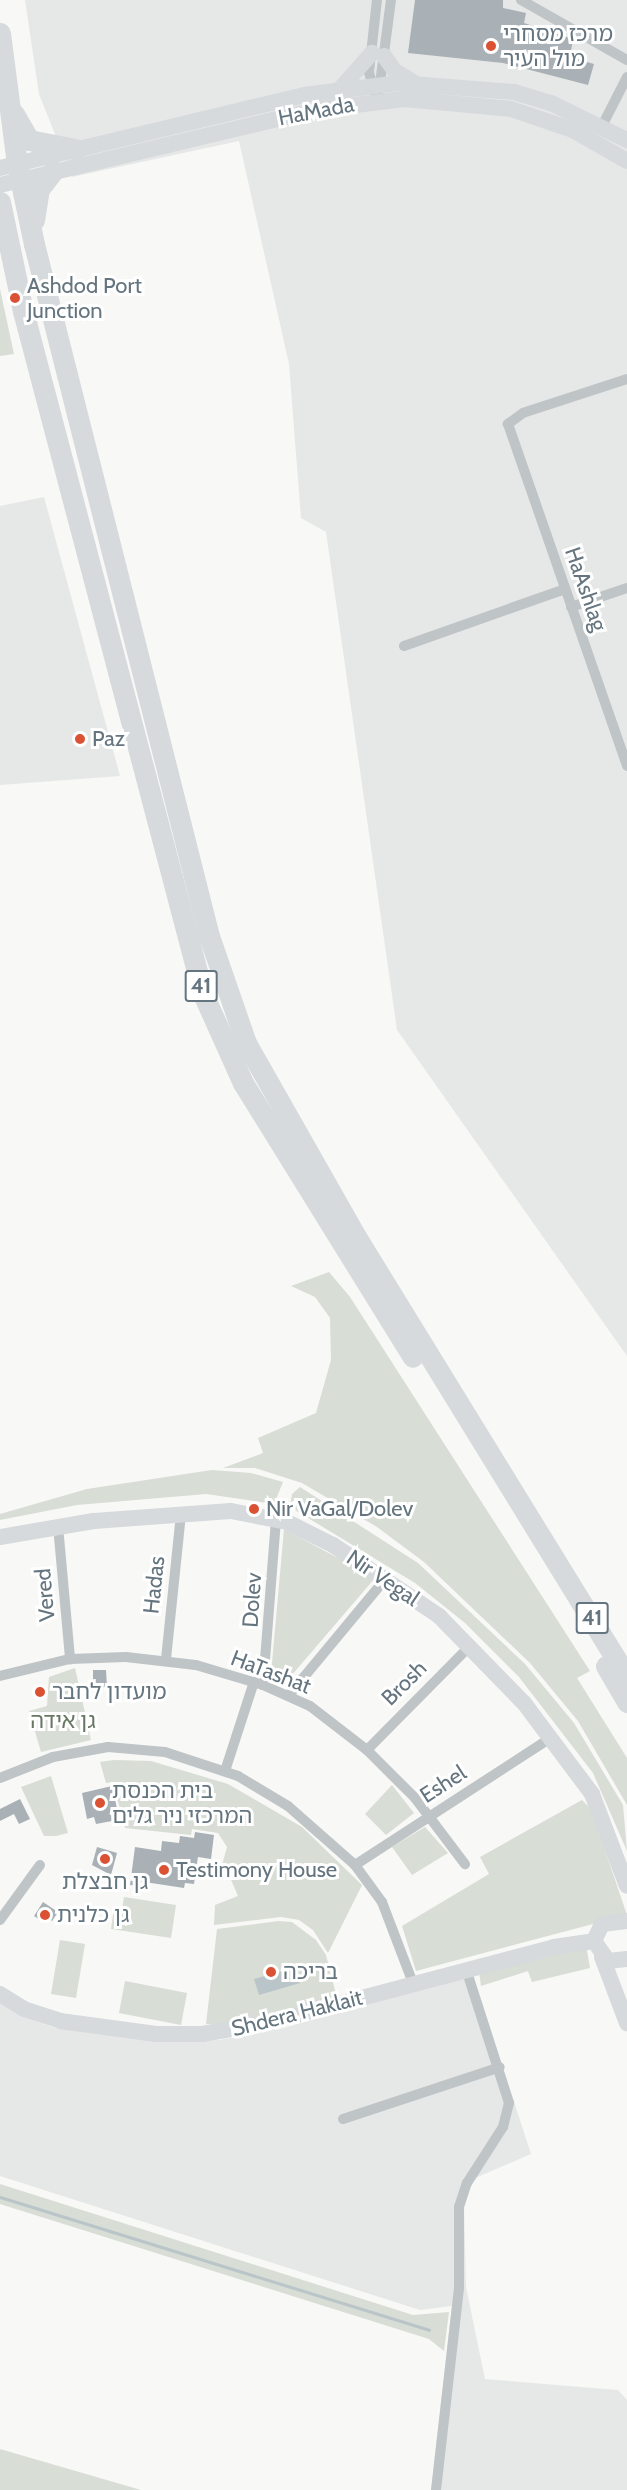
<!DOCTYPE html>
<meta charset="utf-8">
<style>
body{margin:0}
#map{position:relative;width:627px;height:2490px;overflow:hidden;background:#f8f8f6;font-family:Cabin,"Noto Sans Hebrew",sans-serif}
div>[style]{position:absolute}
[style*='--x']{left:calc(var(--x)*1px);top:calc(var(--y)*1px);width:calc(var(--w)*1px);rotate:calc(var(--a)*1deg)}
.built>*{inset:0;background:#e6e7e7}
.green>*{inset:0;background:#d8ddd5}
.water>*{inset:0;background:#b9c5c9}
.stream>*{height:3px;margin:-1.5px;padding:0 1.5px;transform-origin:1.5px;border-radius:1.5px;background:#b9c5c9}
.building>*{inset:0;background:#a9b1b6}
.street>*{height:10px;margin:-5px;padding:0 5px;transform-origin:5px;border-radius:5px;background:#bfc4c7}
.secondary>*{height:16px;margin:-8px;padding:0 8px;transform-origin:8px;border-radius:8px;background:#d6dadd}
.highway>*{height:21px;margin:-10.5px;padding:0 10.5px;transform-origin:10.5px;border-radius:10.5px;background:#d6dadd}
.dots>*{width:16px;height:16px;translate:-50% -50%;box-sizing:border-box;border:3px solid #fff;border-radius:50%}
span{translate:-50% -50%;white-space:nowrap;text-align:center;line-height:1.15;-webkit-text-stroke:6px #fff;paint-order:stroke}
.shield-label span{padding:2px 4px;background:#fff;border:2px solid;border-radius:4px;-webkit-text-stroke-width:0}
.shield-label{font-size:21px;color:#65757f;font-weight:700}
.poi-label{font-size:22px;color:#65757f}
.left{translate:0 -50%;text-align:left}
.street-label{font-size:22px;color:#65757f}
.park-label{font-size:22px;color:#687763}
</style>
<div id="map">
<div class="built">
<i style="clip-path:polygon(25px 0,627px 0,627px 1356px,397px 1030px,326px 532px,301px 518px,289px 364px,239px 141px,72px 177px,39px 94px)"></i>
<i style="clip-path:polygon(44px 497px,120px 776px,0 785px,0 506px)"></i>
<i style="clip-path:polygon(473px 1975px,531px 2154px,473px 2179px,464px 2203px,466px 2287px,485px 2379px,618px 2390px,627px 2400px,627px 2490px,431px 2490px,452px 2306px,420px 2310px,0 2176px,0 2002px,19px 2015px,55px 2028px,172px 2042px,219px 2040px,280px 2029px)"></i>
</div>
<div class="green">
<i style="clip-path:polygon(0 289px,14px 354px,0 356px)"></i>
<i style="clip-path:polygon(329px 1272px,350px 1297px,590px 1671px,577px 1678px,627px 1758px,627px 1805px,578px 1721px,530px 1663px,424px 1562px,377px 1527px,302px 1483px,255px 1468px,223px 1468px,263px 1453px,258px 1438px,316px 1413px,331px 1360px,330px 1318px,315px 1297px,291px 1286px)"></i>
<i style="clip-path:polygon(212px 1470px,251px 1473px,283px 1482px,274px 1504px,206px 1494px,77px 1505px,0 1520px,0 1514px,87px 1489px)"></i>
<i style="clip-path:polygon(300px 1487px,418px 1563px,525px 1664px,574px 1723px,623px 1805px,627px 1851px,593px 1773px,519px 1677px,465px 1623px,415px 1583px,290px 1507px,292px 1494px)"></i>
<i style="clip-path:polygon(284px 1529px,375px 1578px,291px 1676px,280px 1682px,271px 1674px)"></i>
<i style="clip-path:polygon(75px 1668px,91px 1740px,41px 1752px,29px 1711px,47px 1706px,49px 1677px)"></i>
<i style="clip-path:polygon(114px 1760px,151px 1761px,228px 1784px,302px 1827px,362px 1885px,328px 1953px,313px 1930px,299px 1920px,281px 1917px,214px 1925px,215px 1905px,238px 1896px,229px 1875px,218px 1879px,227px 1847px,218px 1833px,192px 1829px,191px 1835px,125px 1828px,113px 1782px,106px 1783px,100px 1762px)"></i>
<i style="clip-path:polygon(51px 1776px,68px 1833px,56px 1836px,44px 1836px,21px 1787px)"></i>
<i style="clip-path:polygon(392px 1785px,414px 1813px,386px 1835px,365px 1814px)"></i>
<i style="clip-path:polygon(582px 1800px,591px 1809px,627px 1915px,416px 1971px,402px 1926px,489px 1874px,480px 1857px)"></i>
<i style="clip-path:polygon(425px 1827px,448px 1853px,412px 1875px,392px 1847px)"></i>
<i style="clip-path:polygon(124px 1897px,176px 1905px,171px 1938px,111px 1929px,114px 1908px,122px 1909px)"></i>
<i style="clip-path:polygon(278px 1921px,292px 1922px,316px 1940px,326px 1955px,337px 1998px,231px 2025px,206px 2024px,217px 1929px)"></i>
<i style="clip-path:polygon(60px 1940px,85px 1944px,76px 1998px,51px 1994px)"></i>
<i style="clip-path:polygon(586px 1945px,590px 1968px,532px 1982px,528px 1971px,481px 1986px,479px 1971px)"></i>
<i style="clip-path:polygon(125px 1981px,187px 1993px,181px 2025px,119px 2013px)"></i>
<i style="clip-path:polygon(0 2184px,413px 2315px,449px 2312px,444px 2351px,429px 2339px,0 2204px)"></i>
<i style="clip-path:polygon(0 2449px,141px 2490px,0 2490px)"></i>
</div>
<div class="water">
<i style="clip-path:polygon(295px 1968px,300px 1983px,259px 1995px,254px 1979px)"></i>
</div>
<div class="stream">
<i style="--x:0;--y:2197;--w:449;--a:17.2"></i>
</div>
<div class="building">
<i style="clip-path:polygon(415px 0,503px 0,503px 8px,526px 13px,524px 23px,573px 39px,570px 57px,594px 64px,588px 85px,503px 63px,408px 53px)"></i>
<i style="clip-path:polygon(93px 1670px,106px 1670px,107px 1687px,93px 1688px)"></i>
<i style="clip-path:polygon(112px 1786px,118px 1813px,111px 1814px,112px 1821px,96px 1824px,94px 1817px,87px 1819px,82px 1793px)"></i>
<i style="clip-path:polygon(20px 1799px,30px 1819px,19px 1824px,14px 1814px,0 1821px,0 1809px)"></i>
<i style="clip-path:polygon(195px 1832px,214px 1835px,211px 1859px,198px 1857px,194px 1884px,185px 1883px,184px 1888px,138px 1881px,137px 1886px,130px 1885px,135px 1847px,161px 1851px,162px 1841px,179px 1843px,180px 1836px,194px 1838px)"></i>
<i style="clip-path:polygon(97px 1847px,117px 1853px,111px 1875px,92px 1865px)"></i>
<i style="clip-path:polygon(43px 1902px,58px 1912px,52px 1921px,48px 1918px,45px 1923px,34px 1916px)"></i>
</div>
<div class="street">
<i style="--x:521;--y:0;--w:122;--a:29.5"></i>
<i style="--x:374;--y:91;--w:20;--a:-105"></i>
<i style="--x:369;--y:72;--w:72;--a:-83.7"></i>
<i style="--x:379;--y:91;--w:92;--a:-82.5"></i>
<i style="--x:602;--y:126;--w:55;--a:-63"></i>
<i style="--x:627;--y:379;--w:109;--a:161.9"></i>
<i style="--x:523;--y:413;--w:19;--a:144"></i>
<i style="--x:508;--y:424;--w:362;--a:70.8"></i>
<i style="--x:571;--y:607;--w:59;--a:-18.7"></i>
<i style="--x:404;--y:646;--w:171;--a:-19.5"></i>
<i style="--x:58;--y:1526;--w:134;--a:84.8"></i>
<i style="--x:166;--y:1659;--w:146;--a:-84.1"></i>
<i style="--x:0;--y:1676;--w:72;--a:-13.7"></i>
<i style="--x:70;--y:1659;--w:56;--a:-2"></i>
<i style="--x:126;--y:1657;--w:70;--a:6.5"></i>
<i style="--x:196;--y:1665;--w:70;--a:16.6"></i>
<i style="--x:263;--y:1685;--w:51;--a:24.1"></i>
<i style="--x:310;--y:1706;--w:72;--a:37.7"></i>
<i style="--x:367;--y:1750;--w:68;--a:45"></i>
<i style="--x:415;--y:1798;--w:83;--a:52.9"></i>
<i style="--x:263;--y:1685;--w:168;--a:-85.5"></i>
<i style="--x:289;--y:1695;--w:152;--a:-50.3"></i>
<i style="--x:367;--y:1750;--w:148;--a:-45.3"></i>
<i style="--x:225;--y:1771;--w:94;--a:-72"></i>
<i style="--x:0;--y:1778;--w:57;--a:-21.6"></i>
<i style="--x:53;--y:1757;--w:56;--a:-10.3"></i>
<i style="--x:108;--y:1747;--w:57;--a:5"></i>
<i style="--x:165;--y:1752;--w:77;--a:18.2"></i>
<i style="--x:238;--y:1776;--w:58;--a:31"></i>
<i style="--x:288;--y:1806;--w:89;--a:41.4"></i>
<i style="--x:355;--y:1865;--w:46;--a:53.9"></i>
<i style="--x:382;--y:1902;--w:87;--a:69.1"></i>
<i style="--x:355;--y:1865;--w:235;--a:-33"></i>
<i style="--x:0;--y:1920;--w:68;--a:-54"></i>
<i style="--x:343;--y:2119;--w:165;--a:-18.3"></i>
<i style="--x:436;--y:2490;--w:204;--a:-83.5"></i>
<i style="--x:459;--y:2287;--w:80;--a:-90"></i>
<i style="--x:459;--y:2207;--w:25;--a:-72"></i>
<i style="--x:467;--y:2183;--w:67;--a:-57.3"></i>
<i style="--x:503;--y:2127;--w:25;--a:-76"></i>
<i style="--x:509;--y:2103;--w:141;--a:-107.8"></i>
</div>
<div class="secondary">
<i style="--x:384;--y:56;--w:19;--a:54"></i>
<i style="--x:395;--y:71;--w:21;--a:31"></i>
<i style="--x:341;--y:88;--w:47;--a:-48.5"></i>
<i style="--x:0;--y:168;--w:313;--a:-13.5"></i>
<i style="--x:304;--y:95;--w:96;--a:-7.2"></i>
<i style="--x:399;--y:83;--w:115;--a:4.5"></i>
<i style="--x:514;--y:92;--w:39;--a:17"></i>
<i style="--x:551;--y:103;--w:85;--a:26"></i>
<i style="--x:0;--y:185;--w:324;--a:-13.4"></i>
<i style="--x:315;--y:110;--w:90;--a:-7"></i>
<i style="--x:404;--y:99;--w:107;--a:5.3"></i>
<i style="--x:511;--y:109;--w:65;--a:18.7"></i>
<i style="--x:573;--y:130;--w:62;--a:29.9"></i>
<i style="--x:0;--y:1537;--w:95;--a:-9.7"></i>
<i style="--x:94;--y:1521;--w:137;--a:-4.2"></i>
<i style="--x:231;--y:1511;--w:57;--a:11.1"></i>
<i style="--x:287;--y:1522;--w:51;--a:26.6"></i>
<i style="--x:333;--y:1545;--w:128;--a:33.8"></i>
<i style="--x:439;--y:1616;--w:122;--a:45.7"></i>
<i style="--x:524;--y:1703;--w:114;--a:53.2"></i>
<i style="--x:592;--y:1794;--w:98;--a:69.2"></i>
<i style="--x:627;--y:1921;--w:25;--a:173"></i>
<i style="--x:602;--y:1924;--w:19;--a:115"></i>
<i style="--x:594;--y:1941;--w:24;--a:55"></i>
<i style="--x:608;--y:1961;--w:19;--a:-6"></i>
<i style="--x:602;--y:1957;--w:71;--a:69.3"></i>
<i style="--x:0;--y:1994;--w:28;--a:32"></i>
<i style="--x:24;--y:2009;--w:38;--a:18"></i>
<i style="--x:60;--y:2021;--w:97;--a:7.7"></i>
<i style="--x:156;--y:2034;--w:46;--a:0"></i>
<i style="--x:202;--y:2034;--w:66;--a:-9.6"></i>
<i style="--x:267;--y:2023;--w:297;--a:-14.8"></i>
<i style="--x:554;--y:1947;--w:40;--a:-8.5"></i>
</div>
<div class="highway">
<i style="--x:0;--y:33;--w:132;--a:82.6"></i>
<i style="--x:17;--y:164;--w:82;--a:78"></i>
<i style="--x:34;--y:244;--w:714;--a:75.81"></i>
<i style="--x:209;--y:936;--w:113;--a:70.9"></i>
<i style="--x:246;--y:1043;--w:221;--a:60.4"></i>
<i style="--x:355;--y:1235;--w:519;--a:58.39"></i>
<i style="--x:14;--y:114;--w:30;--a:60"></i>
<i style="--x:29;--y:140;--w:47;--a:11.1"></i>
<i style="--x:0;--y:202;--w:111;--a:78.1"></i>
<i style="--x:23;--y:311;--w:706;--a:75.24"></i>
<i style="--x:203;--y:994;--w:98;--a:65.8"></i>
<i style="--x:243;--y:1083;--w:322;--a:58.2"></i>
<i style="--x:34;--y:220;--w:31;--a:-81"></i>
<i style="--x:39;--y:189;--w:23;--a:-52"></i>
<i style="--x:606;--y:1666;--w:42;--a:59.7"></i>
</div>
<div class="dots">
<i style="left:491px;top:46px;background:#da5133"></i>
<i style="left:15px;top:298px;background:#da5133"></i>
<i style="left:80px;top:739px;background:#da5133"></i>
<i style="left:254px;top:1509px;background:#da5133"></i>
<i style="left:40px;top:1692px;background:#da5133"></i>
<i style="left:100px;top:1803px;background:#da5133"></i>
<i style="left:105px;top:1859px;background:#da5133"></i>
<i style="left:164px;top:1870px;background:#da5133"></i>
<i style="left:45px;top:1915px;background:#da5133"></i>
<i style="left:271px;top:1972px;background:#da5133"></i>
</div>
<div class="shield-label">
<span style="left:201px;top:986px">41</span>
<span style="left:592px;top:1618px">41</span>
</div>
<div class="poi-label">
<span class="left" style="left:503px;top:46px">מרכז מסחרי<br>מול העיר</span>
<span class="left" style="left:27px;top:298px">Ashdod Port<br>Junction</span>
<span class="left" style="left:92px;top:739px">Paz</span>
<span class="left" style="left:266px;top:1509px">Nir VaGal/Dolev</span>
<span class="left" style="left:52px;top:1692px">מועדון לחבר</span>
<span class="left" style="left:112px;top:1803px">בית הכנסת<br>המרכזי ניר גלים</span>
<span class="left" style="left:176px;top:1870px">Testimony House</span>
<span style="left:105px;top:1882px">גן חבצלת</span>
<span class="left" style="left:57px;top:1915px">גן כלנית</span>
<span class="left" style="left:283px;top:1972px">בריכה</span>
</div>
<div class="street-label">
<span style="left:316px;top:111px;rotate:-11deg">HaMada</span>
<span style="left:586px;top:589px;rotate:71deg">HaAshlag</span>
<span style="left:383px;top:1578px;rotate:34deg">Nir Vegal</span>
<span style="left:154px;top:1585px;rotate:-84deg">Hadas</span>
<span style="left:45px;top:1595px;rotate:-95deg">Vered</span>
<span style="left:252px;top:1600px;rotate:-86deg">Dolev</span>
<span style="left:271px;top:1672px;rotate:21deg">HaTashat</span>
<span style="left:404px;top:1683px;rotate:-45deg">Brosh</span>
<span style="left:443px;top:1784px;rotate:-33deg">Eshel</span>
<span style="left:297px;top:2013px;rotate:-14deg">Shdera Haklait</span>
</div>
<div class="park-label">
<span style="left:63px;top:1721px">גן אידה</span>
</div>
</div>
